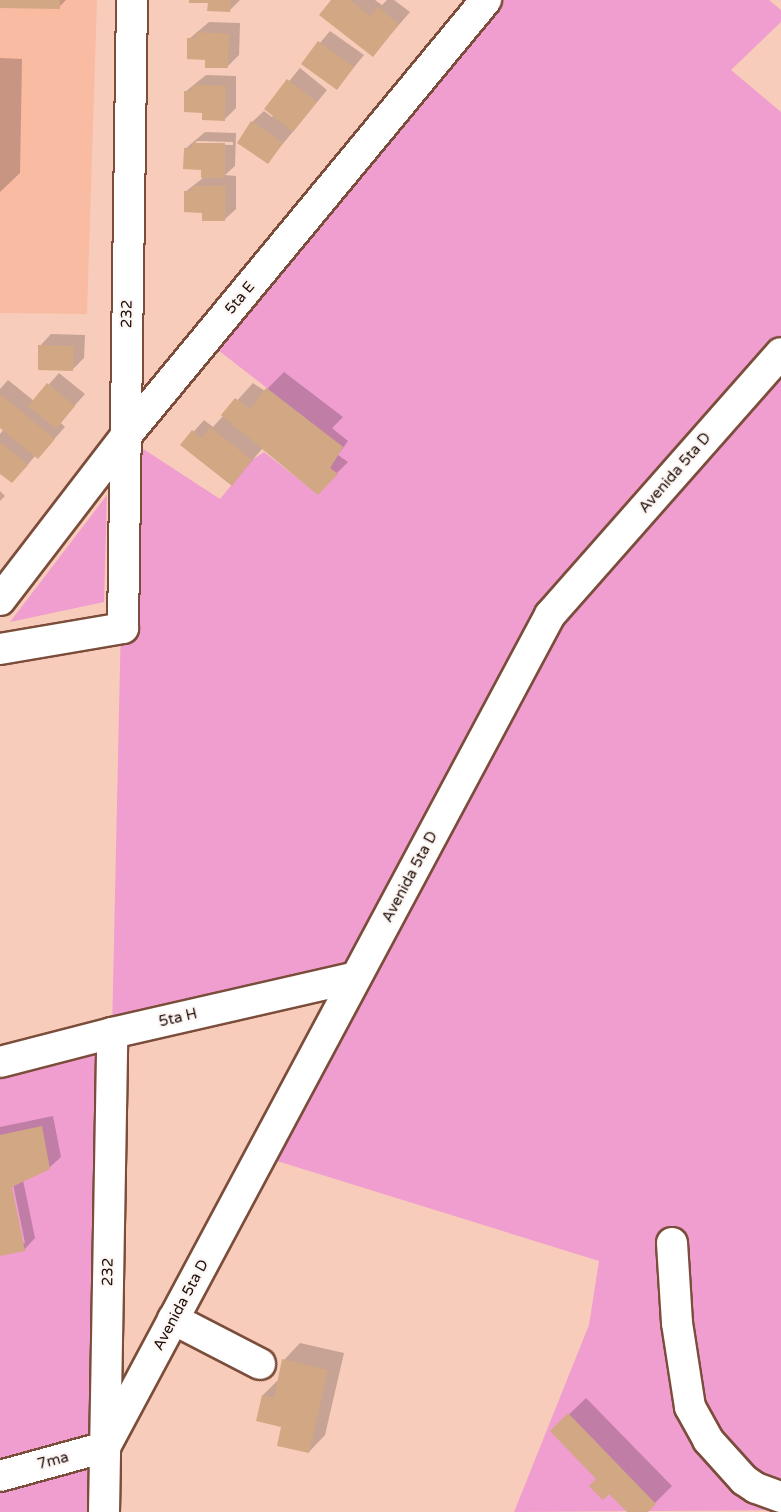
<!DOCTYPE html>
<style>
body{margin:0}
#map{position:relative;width:781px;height:1512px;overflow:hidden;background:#f8ccba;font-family:"Varela Round",sans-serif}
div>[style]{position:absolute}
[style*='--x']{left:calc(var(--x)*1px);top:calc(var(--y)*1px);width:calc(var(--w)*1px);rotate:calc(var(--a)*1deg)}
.built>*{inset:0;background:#f9bba2}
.green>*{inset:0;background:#f09dd0}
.shadow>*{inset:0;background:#0003}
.building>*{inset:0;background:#d1a883}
.roads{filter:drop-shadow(2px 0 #7b4d3a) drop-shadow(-2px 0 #7b4d3a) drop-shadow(0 2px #7b4d3a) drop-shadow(0 -2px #7b4d3a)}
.minor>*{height:30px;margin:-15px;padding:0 15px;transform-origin:15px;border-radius:15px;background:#fff}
span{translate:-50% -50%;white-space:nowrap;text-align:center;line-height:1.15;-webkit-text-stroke:4.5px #fcf6f4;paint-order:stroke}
.street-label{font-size:15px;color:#1f0d06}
</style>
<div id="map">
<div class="built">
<i style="clip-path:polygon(0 0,97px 0,87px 314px,0 313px)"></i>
</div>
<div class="green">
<i style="clip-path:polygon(486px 0,769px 0,781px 10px,781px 22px,731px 70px,781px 112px,781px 1510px,514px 1512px,589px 1325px,599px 1261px,261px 1156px,356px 978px,113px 1033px,104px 1512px,0 1512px,0 1062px,112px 1032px,125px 437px,220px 499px,252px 460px,264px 452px,318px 494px,337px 474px,330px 468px,343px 447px,205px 340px)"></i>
<i style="clip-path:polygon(107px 495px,104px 602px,10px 622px)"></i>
</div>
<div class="shadow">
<i style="clip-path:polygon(0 0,66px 0,59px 7px,0 6px)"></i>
<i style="clip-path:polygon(191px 0,240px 0,230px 10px,209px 1px)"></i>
<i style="clip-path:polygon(333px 0,375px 0,382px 5px,387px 0,394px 0,410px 12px,373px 55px)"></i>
<i style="clip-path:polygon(209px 22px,240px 23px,239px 55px,227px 67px,207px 58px,189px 39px)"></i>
<i style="clip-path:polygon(330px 31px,364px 55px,337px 88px,303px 63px)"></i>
<i style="clip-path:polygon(0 58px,22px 59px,20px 173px,0 192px)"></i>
<i style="clip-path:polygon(300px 68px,327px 90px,268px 162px,252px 122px,264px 111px,272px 117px,274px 115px,266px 109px)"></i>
<i style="clip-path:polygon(206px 75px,236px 76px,236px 108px,224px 120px,203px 111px,185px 92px)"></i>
<i style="clip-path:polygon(evenodd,205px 132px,236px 133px,235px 166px,225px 175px,236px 176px,236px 209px,224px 220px,203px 211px,185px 192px,203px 178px,203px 168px,185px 149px,205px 132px,197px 141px,233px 142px,233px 145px,194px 144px,197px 141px)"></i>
<i style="clip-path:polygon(51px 334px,85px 335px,84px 358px,73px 369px,40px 346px)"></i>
<i style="clip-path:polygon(284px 372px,343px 417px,332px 428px,348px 441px,338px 455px,348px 462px,329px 481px,262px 449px,232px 484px,182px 445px,204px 420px,213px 427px,253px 383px,265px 391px)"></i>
<i style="clip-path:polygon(59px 373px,85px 394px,60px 422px,65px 427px,38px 457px,36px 455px,23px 470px,0 472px,0 434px,4px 429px,0 426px,0 389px,8px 380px,34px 401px)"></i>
<i style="clip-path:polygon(0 491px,5px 496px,0 501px)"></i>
<i style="clip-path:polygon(evenodd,53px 1116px,61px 1157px,49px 1168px,23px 1180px,35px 1238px,24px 1250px,0 1255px,0 1127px,53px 1116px,12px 1179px,25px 1243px,21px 1243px,9px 1180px,12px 1179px)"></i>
<i style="clip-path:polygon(300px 1343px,344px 1353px,325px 1435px,309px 1452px,283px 1426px,263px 1395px,279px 1379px,284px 1360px)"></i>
<i style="clip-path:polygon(586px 1398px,672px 1486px,646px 1512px,629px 1512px,552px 1431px)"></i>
</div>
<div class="building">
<i style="clip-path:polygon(0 0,60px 0,60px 9px,0 8px)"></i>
<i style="clip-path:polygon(189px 0,231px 0,230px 12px,207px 11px,208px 3px,189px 3px)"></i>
<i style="clip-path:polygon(331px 0,350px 0,370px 16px,378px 7px,399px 24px,373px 57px,319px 15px)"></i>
<i style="clip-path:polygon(196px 32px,229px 34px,228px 68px,205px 68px,205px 60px,187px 59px,187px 38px,196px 38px)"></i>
<i style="clip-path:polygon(318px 41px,354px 67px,337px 90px,301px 64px)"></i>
<i style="clip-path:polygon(287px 79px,317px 102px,293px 132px,264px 109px)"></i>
<i style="clip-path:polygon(193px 85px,226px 86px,225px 121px,202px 120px,202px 113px,184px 112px,184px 91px,193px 91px)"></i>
<i style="clip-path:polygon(251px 121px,283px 143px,268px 164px,237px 143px)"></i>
<i style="clip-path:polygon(192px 143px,225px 143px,225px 178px,201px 178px,201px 170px,183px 169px,184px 148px,192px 148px)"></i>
<i style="clip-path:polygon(193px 186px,226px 186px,225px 221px,202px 221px,202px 213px,184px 212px,184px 191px,193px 191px)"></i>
<i style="clip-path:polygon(38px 345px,74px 346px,73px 371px,38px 370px)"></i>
<i style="clip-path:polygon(47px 383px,75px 406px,56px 429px,28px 406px)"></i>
<i style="clip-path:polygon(266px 388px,343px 447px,330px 468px,338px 474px,318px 495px,221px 415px,235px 398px,250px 409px)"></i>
<i style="clip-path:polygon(0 394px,55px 439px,38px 459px,0 428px)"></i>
<i style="clip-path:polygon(210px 427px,252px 460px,232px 486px,180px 445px,192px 430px,202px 438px)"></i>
<i style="clip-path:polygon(0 442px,28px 465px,12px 483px,0 474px)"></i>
<i style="clip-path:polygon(42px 1126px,50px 1169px,12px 1187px,25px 1251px,0 1256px,0 1135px)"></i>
<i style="clip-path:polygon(282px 1359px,328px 1370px,309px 1453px,277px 1446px,281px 1427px,256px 1421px,262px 1395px,274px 1398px)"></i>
<i style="clip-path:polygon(568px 1413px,656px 1504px,648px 1512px,627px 1512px,609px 1494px,603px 1500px,589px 1486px,596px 1479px,550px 1431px)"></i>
</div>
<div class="roads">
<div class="minor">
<i style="--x:0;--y:600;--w:205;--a:-52.5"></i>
<i style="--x:125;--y:437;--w:567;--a:-50.44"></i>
<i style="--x:0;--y:649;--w:125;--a:-9.7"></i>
<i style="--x:123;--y:628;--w:628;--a:-89.18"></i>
<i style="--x:0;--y:1062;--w:116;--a:-14.5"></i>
<i style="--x:112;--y:1033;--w:250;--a:-12.9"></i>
<i style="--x:672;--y:1243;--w:80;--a:86.4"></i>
<i style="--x:677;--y:1323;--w:85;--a:81.2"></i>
<i style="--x:690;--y:1407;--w:38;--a:61"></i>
<i style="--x:708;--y:1440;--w:54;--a:48"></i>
<i style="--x:744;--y:1480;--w:14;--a:34"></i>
<i style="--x:756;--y:1488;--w:27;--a:20"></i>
<i style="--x:173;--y:1319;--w:98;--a:27.3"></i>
<i style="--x:0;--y:1476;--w:109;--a:-15.4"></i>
<i style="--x:105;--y:1447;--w:944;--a:-61.86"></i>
<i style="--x:550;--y:615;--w:349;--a:-48.6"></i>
<i style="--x:104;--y:1512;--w:479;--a:-89"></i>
</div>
</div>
<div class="street-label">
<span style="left:240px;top:298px;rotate:-50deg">5ta E</span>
<span style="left:127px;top:314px;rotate:-89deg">232</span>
<span style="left:675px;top:473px;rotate:-49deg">Avenida 5ta D</span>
<span style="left:410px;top:877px;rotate:-62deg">Avenida 5ta D</span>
<span style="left:178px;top:1018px;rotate:-13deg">5ta H</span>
<span style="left:108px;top:1272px;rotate:-89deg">232</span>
<span style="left:181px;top:1305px;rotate:-62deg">Avenida 5ta D</span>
<span style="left:53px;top:1461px;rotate:-15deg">7ma</span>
</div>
</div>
